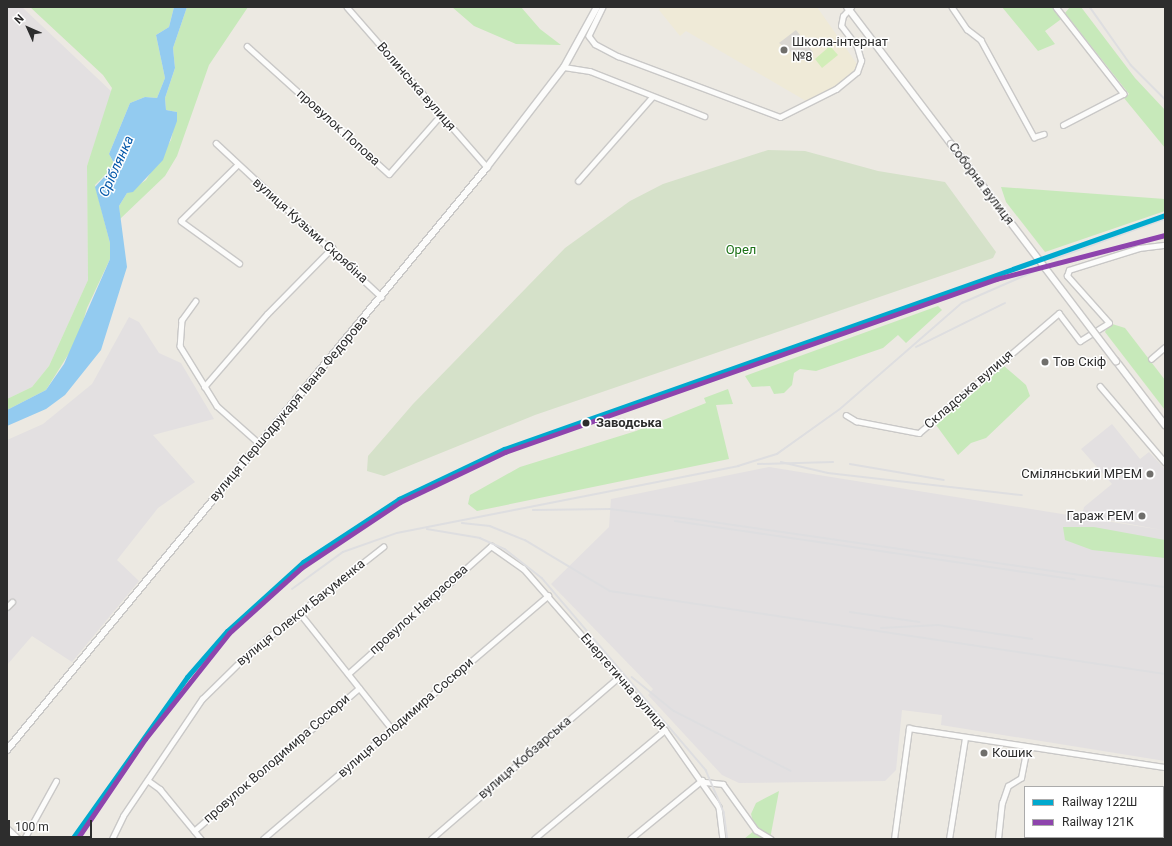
<!DOCTYPE html>
<meta charset="utf-8">
<style>
body{margin:0}
#map{position:relative;width:1172px;height:846px;overflow:hidden;background:#ece9e2;font-family:Roboto,sans-serif}
div>[style]{position:absolute}
[style*='--x']{left:calc(var(--x)*1px);top:calc(var(--y)*1px);width:calc(var(--w)*1px);rotate:calc(var(--a)*1deg)}
.industrial>*{inset:0;background:#e3e0e1}
.education>*{inset:0;background:#efead7}
.green>*{inset:0;background:#c7e9ba}
.cemetery>*{inset:0;background:#d5e1c9}
.pitch>*{inset:0;background:#d2edb8}
.plaza>*{inset:0;background:#dad7d2}
.water>*{inset:0;background:#93cbf0}
.roads{filter:drop-shadow(1px 0 #c9c8c7) drop-shadow(-1px 0 #c9c8c7) drop-shadow(0 1px #c9c8c7) drop-shadow(0 -1px #c9c8c7)}
.street>*{height:4.5px;margin:-2.25px;padding:0 2.25px;transform-origin:2.25px;border-radius:2.25px;background:#fcfcfb}
.secondary>*{height:6px;margin:-3px;padding:0 3px;transform-origin:3px;border-radius:3px;background:#fcfcfb}
.rail>*{height:1.5px;margin:-0.75px;padding:0 0.75px;transform-origin:0.75px;border-radius:0.75px;background:#dedee0}
.bridges{filter:drop-shadow(1px 0 #c9c8c7) drop-shadow(-1px 0 #c9c8c7) drop-shadow(0 1px #c9c8c7) drop-shadow(0 -1px #c9c8c7)}
.secondary-bridge>*{height:6px;margin:-3px;padding:0 3px;transform-origin:3px;border-radius:3px;background:#fcfcfb}
.rail-1>*{height:5px;margin:-2.5px;padding:0 2.5px;transform-origin:2.5px;border-radius:2.5px;background:#00a9ce}
.rail-2>*{height:5px;margin:-2.5px;padding:0 2.5px;transform-origin:2.5px;border-radius:2.5px;background:#8e44ad}
.dots>*{width:11px;height:11px;translate:-50% -50%;box-sizing:border-box;border:2px solid #fff;border-radius:50%}
span{translate:-50% -50%;white-space:nowrap;text-align:center;line-height:1.15;-webkit-text-stroke:3px #fff;paint-order:stroke}
.poi-label{font-size:13px;color:#2d2d2d}
.left{translate:0 -50%;text-align:left}
.right{translate:-100% -50%;text-align:right}
.street-label{font-size:13px;color:#2d2d2d}
.park-label{font-size:13px;color:#1c7116}
.stop-label{font-size:13px;color:#2d2d2d;font-weight:700}
.water-label{font-size:14px;color:#0559aa;font-style:italic}
.frame{position:absolute;inset:0;border:8px solid #2d2d2d;pointer-events:none}
.legend{position:absolute;left:1024px;top:786px;width:140px;height:52px;box-sizing:border-box;background:#fff;border:1px solid #ababab;margin:0;padding:5px 7px;list-style:none;font-size:12px;color:#2d2d2d}
.legend li{display:flex;align-items:center;gap:8px;height:20px}
.legend b{width:20px;border:1px solid #ababab}
.north{position:absolute;left:8px;top:8px;width:40px;height:40px;-webkit-text-stroke:3px #fff;paint-order:stroke;rotate:315deg;font-size:11px;font-weight:700;line-height:16px;text-align:center;color:#2d2d2d}
.north::after{content:'';display:block;margin:auto;width:14px;height:18px;background:#2d2d2d;clip-path:polygon(50% 0,100% 100%,50% 72%,0 100%)}
.scale{position:absolute;left:8px;top:820px;width:84px;height:18px;box-sizing:border-box;border:2px solid #2d2d2d;border-top:0;padding-left:5px;font-size:12px;line-height:14px;white-space:nowrap;color:#2d2d2d;-webkit-text-stroke:3px #fff;paint-order:stroke}
</style>
<div id="map">
<div class="industrial">
<i style="clip-path:polygon(7px 7px,22px 7px,112px 92px,87px 166px,88px 280px,49px 366px,32px 387px,7px 399px)"></i>
<i style="clip-path:polygon(129px 317px,139px 322px,159px 353px,181px 363px,214px 419px,153px 435px,195px 482px,158px 508px,117px 560px,139px 581px,72px 662px,32px 636px,7px 665px,7px 440px,43px 424px,92px 384px)"></i>
<i style="clip-path:polygon(1112px 424px,1140px 459px,1149px 452px,1165px 469px,1165px 761px,941px 725px,942px 715px,902px 710px,896px 770px,885px 781px,739px 783px,722px 775px,648px 695px,653px 689px,551px 584px,609px 527px,611px 499px,769px 467px,1162px 530px,1082px 515px,1084px 507px,1112px 484px,1081px 449px)"></i>
</div>
<div class="education">
<i style="clip-path:polygon(661px 7px,817px 7px,857px 64px,857px 70px,834px 87px,806px 101px,686px 31px,680px 36px,659px 10px)"></i>
</div>
<div class="green">
<i style="clip-path:polygon(30px 7px,174px 7px,169px 27px,156px 35px,165px 78px,157px 98px,145px 97px,130px 103px,109px 154px,115px 165px,95px 185px,110px 243px,110px 259px,87px 308px,78px 339px,46px 390px,7px 410px,7px 399px,32px 387px,49px 366px,88px 280px,87px 166px,112px 88px,103px 75px)"></i>
<i style="clip-path:polygon(187px 7px,248px 7px,209px 65px,177px 156px,165px 176px,120px 219px,119px 206px,127px 193px,146px 180px,171px 140px,177px 112px,166px 110px,165px 98px,175px 68px,173px 48px)"></i>
<i style="clip-path:polygon(452px 7px,521px 7px,540px 29px,561px 45px,516px 44px,474px 26px)"></i>
<i style="clip-path:polygon(1002px 7px,1056px 7px,1064px 17px,1045px 31px,1055px 44px,1038px 51px)"></i>
<i style="clip-path:polygon(1070px 7px,1081px 7px,1135px 78px,1165px 110px,1165px 148px,1124px 98px,1129px 94px,1065px 13px)"></i>
<i style="clip-path:polygon(1001px 187px,1165px 199px,1165px 211px,1045px 252px,1006px 202px)"></i>
<i style="clip-path:polygon(938px 306px,942px 310px,906px 343px,898px 335px,883px 348px,816px 371px,800px 369px,794px 373px,792px 385px,784px 393px,774px 394px,770px 386px,752px 387px,745px 376px)"></i>
<i style="clip-path:polygon(1109px 323px,1125px 328px,1165px 380px,1165px 410px,1105px 332px)"></i>
<i style="clip-path:polygon(1004px 366px,1026px 385px,1030px 396px,986px 438px,971px 443px,958px 455px,936px 425px)"></i>
<i style="clip-path:polygon(728px 389px,733px 404px,716px 405px,729px 459px,477px 511px,468px 504px,470px 495px,520px 467px,636px 431px,706px 403px,704px 398px)"></i>
<i style="clip-path:polygon(1063px 527px,1094px 527px,1165px 540px,1165px 558px,1092px 550px,1065px 540px)"></i>
<i style="clip-path:polygon(779px 791px,770px 839px,744px 839px,755px 830px,751px 814px,756px 803px)"></i>
</div>
<div class="cemetery">
<i style="clip-path:polygon(768px 150px,805px 151px,878px 171px,945px 182px,996px 252px,993px 258px,535px 415px,384px 476px,367px 471px,368px 456px,413px 404px,565px 248px,630px 201px,663px 184px)"></i>
</div>
<div class="pitch">
<i style="clip-path:polygon(830px 46px,838px 55px,822px 68px,815px 59px)"></i>
</div>
<div class="plaza">
<i style="clip-path:polygon(796px 30px,813px 52px,802px 60px,779px 43px)"></i>
</div>
<div class="water">
<i style="clip-path:polygon(174px 7px,187px 7px,173px 48px,175px 68px,165px 98px,166px 110px,177px 112px,177px 121px,163px 160px,133px 192px,127px 193px,119px 206px,127px 267px,101px 350px,65px 395px,46px 409px,7px 426px,7px 410px,46px 390px,64px 364px,110px 259px,110px 243px,95px 187px,115px 165px,109px 154px,130px 103px,145px 97px,157px 98px,165px 78px,156px 35px,169px 27px)"></i>
</div>
<div class="roads">
<div class="street">
<i style="--x:347;--y:7;--w:213;--a:48.8"></i>
<i style="--x:603;--y:7;--w:32;--a:116"></i>
<i style="--x:589;--y:36;--w:10;--a:53"></i>
<i style="--x:595;--y:44;--w:26;--a:28"></i>
<i style="--x:618;--y:56;--w:173;--a:20.6"></i>
<i style="--x:780;--y:117;--w:63;--a:-26.6"></i>
<i style="--x:836;--y:89;--w:27;--a:-39"></i>
<i style="--x:857;--y:72;--w:12;--a:-70"></i>
<i style="--x:861;--y:61;--w:15;--a:-106"></i>
<i style="--x:857;--y:47;--w:26;--a:-127"></i>
<i style="--x:841;--y:26;--w:10;--a:-79"></i>
<i style="--x:843;--y:16;--w:12;--a:-48"></i>
<i style="--x:952;--y:7;--w:27;--a:56"></i>
<i style="--x:967;--y:29;--w:18;--a:38"></i>
<i style="--x:981;--y:40;--w:111;--a:61.3"></i>
<i style="--x:1034;--y:137;--w:10;--a:-17"></i>
<i style="--x:1056;--y:7;--w:110;--a:52"></i>
<i style="--x:1124;--y:94;--w:68;--a:152.7"></i>
<i style="--x:247;--y:46;--w:191;--a:42"></i>
<i style="--x:389;--y:174;--w:77;--a:-48.7"></i>
<i style="--x:564;--y:67;--w:26;--a:9"></i>
<i style="--x:590;--y:71;--w:123;--a:21.5"></i>
<i style="--x:216;--y:143;--w:226;--a:42.9"></i>
<i style="--x:237;--y:166;--w:78;--a:135.5"></i>
<i style="--x:181;--y:221;--w:72;--a:35.9"></i>
<i style="--x:578;--y:181;--w:112;--a:-48.6"></i>
<i style="--x:196;--y:301;--w:24;--a:126"></i>
<i style="--x:182;--y:320;--w:26;--a:94"></i>
<i style="--x:180;--y:346;--w:70;--a:58.3"></i>
<i style="--x:217;--y:406;--w:57;--a:41.5"></i>
<i style="--x:1151;--y:359;--w:18;--a:-41"></i>
<i style="--x:1100;--y:386;--w:100;--a:49.5"></i>
<i style="--x:204;--y:387;--w:96;--a:-49.2"></i>
<i style="--x:267;--y:314;--w:93;--a:-45.4"></i>
<i style="--x:846;--y:415;--w:12;--a:31"></i>
<i style="--x:856;--y:421;--w:64;--a:10.8"></i>
<i style="--x:919;--y:433;--w:184;--a:-40.6"></i>
<i style="--x:1059;--y:313;--w:35;--a:53"></i>
<i style="--x:1080;--y:341;--w:34;--a:-32"></i>
<i style="--x:1109;--y:323;--w:63;--a:-131.8"></i>
<i style="--x:1067;--y:276;--w:6;--a:-72"></i>
<i style="--x:1069;--y:270;--w:73;--a:-17.4"></i>
<i style="--x:1139;--y:248;--w:26;--a:-7"></i>
<i style="--x:7;--y:607;--w:7;--a:-45"></i>
<i style="--x:299;--y:612;--w:151;--a:51.5"></i>
<i style="--x:348;--y:674;--w:192;--a:-41.8"></i>
<i style="--x:491;--y:546;--w:39;--a:35"></i>
<i style="--x:523;--y:568;--w:215;--a:48.8"></i>
<i style="--x:665;--y:730;--w:94;--a:55"></i>
<i style="--x:719;--y:807;--w:32;--a:83"></i>
<i style="--x:149;--y:781;--w:14;--a:36"></i>
<i style="--x:160;--y:789;--w:65;--a:50.6"></i>
<i style="--x:705;--y:782;--w:18;--a:6"></i>
<i style="--x:723;--y:784;--w:57;--a:54.3"></i>
<i style="--x:756;--y:830;--w:17;--a:31"></i>
<i style="--x:1163;--y:810;--w:3;--a:-45"></i>
<i style="--x:7;--y:828;--w:16;--a:43"></i>
<i style="--x:194;--y:831;--w:218;--a:-40.9"></i>
<i style="--x:24;--y:839;--w:66;--a:-61.1"></i>
<i style="--x:112;--y:839;--w:25;--a:-64"></i>
<i style="--x:123;--y:816;--w:141;--a:-56"></i>
<i style="--x:202;--y:699;--w:70;--a:-44.4"></i>
<i style="--x:252;--y:650;--w:167;--a:-38.2"></i>
<i style="--x:263;--y:839;--w:375;--a:-40.5"></i>
<i style="--x:431;--y:839;--w:248;--a:-40.8"></i>
<i style="--x:534;--y:839;--w:170;--a:-39.8"></i>
<i style="--x:630;--y:839;--w:93;--a:-39.3"></i>
<i style="--x:894;--y:839;--w:112;--a:-82.3"></i>
<i style="--x:909;--y:728;--w:259;--a:8.7"></i>
<i style="--x:949;--y:839;--w:102;--a:-81"></i>
<i style="--x:998;--y:839;--w:36;--a:-84"></i>
<i style="--x:1002;--y:803;--w:18;--a:-71"></i>
<i style="--x:1008;--y:786;--w:15;--a:-32"></i>
<i style="--x:1021;--y:778;--w:31;--a:-79"></i>
<i style="--x:1140;--y:839;--w:3;--a:-45"></i>
</div>
<div class="secondary">
<i style="--x:847;--y:7;--w:172;--a:52.8"></i>
<i style="--x:1116;--y:361;--w:81;--a:52.6"></i>
<i style="--x:7;--y:750;--w:755;--a:-50.53"></i>
<i style="--x:487;--y:167;--w:126;--a:-52.4"></i>
<i style="--x:564;--y:67;--w:68;--a:-61.2"></i>
</div>
</div>
<div class="rail">
<i style="--x:1090;--y:7;--w:71;--a:54.7"></i>
<i style="--x:1131;--y:65;--w:48;--a:45"></i>
<i style="--x:1051;--y:260;--w:121;--a:-19.8"></i>
<i style="--x:996;--y:279;--w:16;--a:-18"></i>
<i style="--x:916;--y:347;--w:99;--a:-26.3"></i>
<i style="--x:781;--y:462;--w:48;--a:13.2"></i>
<i style="--x:828;--y:473;--w:195;--a:6.5"></i>
<i style="--x:758;--y:464;--w:75;--a:-1.5"></i>
<i style="--x:850;--y:464;--w:95;--a:9.7"></i>
<i style="--x:533;--y:510;--w:77;--a:-0.7"></i>
<i style="--x:610;--y:509;--w:83;--a:7"></i>
<i style="--x:692;--y:519;--w:478;--a:8.2"></i>
<i style="--x:675;--y:521;--w:404;--a:8.3"></i>
<i style="--x:462;--y:523;--w:28;--a:6"></i>
<i style="--x:490;--y:526;--w:38;--a:22"></i>
<i style="--x:525;--y:540;--w:99;--a:31"></i>
<i style="--x:610;--y:591;--w:561;--a:8.51"></i>
<i style="--x:427;--y:529;--w:54;--a:9.6"></i>
<i style="--x:480;--y:538;--w:27;--a:24"></i>
<i style="--x:505;--y:549;--w:47;--a:38.1"></i>
<i style="--x:542;--y:578;--w:253;--a:49.5"></i>
<i style="--x:706;--y:770;--w:46;--a:66.8"></i>
<i style="--x:724;--y:812;--w:27;--a:82"></i>
<i style="--x:292;--y:589;--w:63;--a:-36"></i>
<i style="--x:343;--y:552;--w:57;--a:-19.4"></i>
<i style="--x:397;--y:533;--w:348;--a:-11.1"></i>
<i style="--x:738;--y:466;--w:41;--a:-17.1"></i>
<i style="--x:777;--y:454;--w:77;--a:-35.5"></i>
<i style="--x:840;--y:409;--w:162;--a:-41"></i>
<i style="--x:962;--y:303;--w:105;--a:-23.6"></i>
<i style="--x:850;--y:612;--w:70;--a:8.2"></i>
<i style="--x:881;--y:628;--w:57;--a:-3"></i>
<i style="--x:938;--y:625;--w:95;--a:8.5"></i>
<i style="--x:632;--y:677;--w:54;--a:39"></i>
<i style="--x:674;--y:711;--w:131;--a:27.1"></i>
</div>
<div class="bridges">
<div class="secondary-bridge">
<i style="--x:951;--y:144;--w:273;--a:52.8"></i>
</div>
</div>
<div class="rail-1">
<i style="--x:72;--y:839;--w:199;--a:-54.6"></i>
<i style="--x:187;--y:677;--w:61;--a:-49"></i>
<i style="--x:227;--y:631;--w:103;--a:-42.2"></i>
<i style="--x:303;--y:562;--w:115;--a:-33.3"></i>
<i style="--x:399;--y:499;--w:116;--a:-25.5"></i>
<i style="--x:504;--y:449;--w:701;--a:-19.49"></i>
</div>
<div class="rail-2">
<i style="--x:77;--y:839;--w:121;--a:-55.8"></i>
<i style="--x:145;--y:739;--w:135;--a:-51.6"></i>
<i style="--x:229;--y:633;--w:97;--a:-42.1"></i>
<i style="--x:301;--y:568;--w:119;--a:-33.7"></i>
<i style="--x:400;--y:502;--w:116;--a:-25.5"></i>
<i style="--x:505;--y:452;--w:521;--a:-19.41"></i>
<i style="--x:996;--y:279;--w:175;--a:-14.6"></i>
</div>
<div class="dots">
<i style="left:784px;top:50px;background:#706f6c"></i>
<i style="left:1045px;top:362px;background:#706f6c"></i>
<i style="left:586px;top:423px;background:#2d2d2d"></i>
<i style="left:1150px;top:474px;background:#706f6c"></i>
<i style="left:1142px;top:516px;background:#706f6c"></i>
<i style="left:984px;top:753px;background:#706f6c"></i>
</div>
<div class="poi-label">
<span class="left" style="left:792px;top:50px">Школа-інтернат<br>№8</span>
<span class="left" style="left:1053px;top:362px">Тов Скіф</span>
<span class="right" style="left:1142px;top:474px">Смілянський МРЕМ</span>
<span class="right" style="left:1134px;top:516px">Гараж РЕМ</span>
<span class="left" style="left:992px;top:753px">Кошик</span>
</div>
<div class="street-label">
<span style="left:416px;top:87px;rotate:49deg">Волинська вулиця</span>
<span style="left:338px;top:128px;rotate:42deg">провулок Попова</span>
<span style="left:981px;top:184px;rotate:53deg">Соборна вулиця</span>
<span style="left:310px;top:231px;rotate:42deg">вулиця Кузьми Скрябіна</span>
<span style="left:969px;top:390px;rotate:-41deg">Складська вулиця</span>
<span style="left:289px;top:409px;rotate:-50deg">вулиця Першодрукаря Івана Федорова</span>
<span style="left:419px;top:610px;rotate:-42deg">провулок Некрасова</span>
<span style="left:301px;top:613px;rotate:-39deg">вулиця Олекси Бакуменка</span>
<span style="left:623px;top:682px;rotate:49deg">Енергетична вулиця</span>
<span style="left:406px;top:718px;rotate:-41deg">вулиця Володимира Сосюри</span>
<span style="left:525px;top:758px;rotate:-41deg">вулиця Кобзарська</span>
<span style="left:277px;top:759px;rotate:-41deg">провулок Володимира Сосюри</span>
</div>
<div class="park-label">
<span style="left:741px;top:250px">Орел</span>
</div>
<div class="stop-label">
<span class="left" style="left:596px;top:423px">Заводська</span>
</div>
<div class="water-label">
<span style="left:116px;top:166px;rotate:-66deg">Сріблянка</span>
</div>
<div class="frame"></div>
<ul class="legend">
<li><b style="height:5px;background:#00a9ce"></b>Railway 122Ш</li>
<li><b style="height:5px;background:#8e44ad"></b>Railway 121К</li>
</ul>
<div class="north">N</div>
<div class="scale">100 m</div>
</div>
